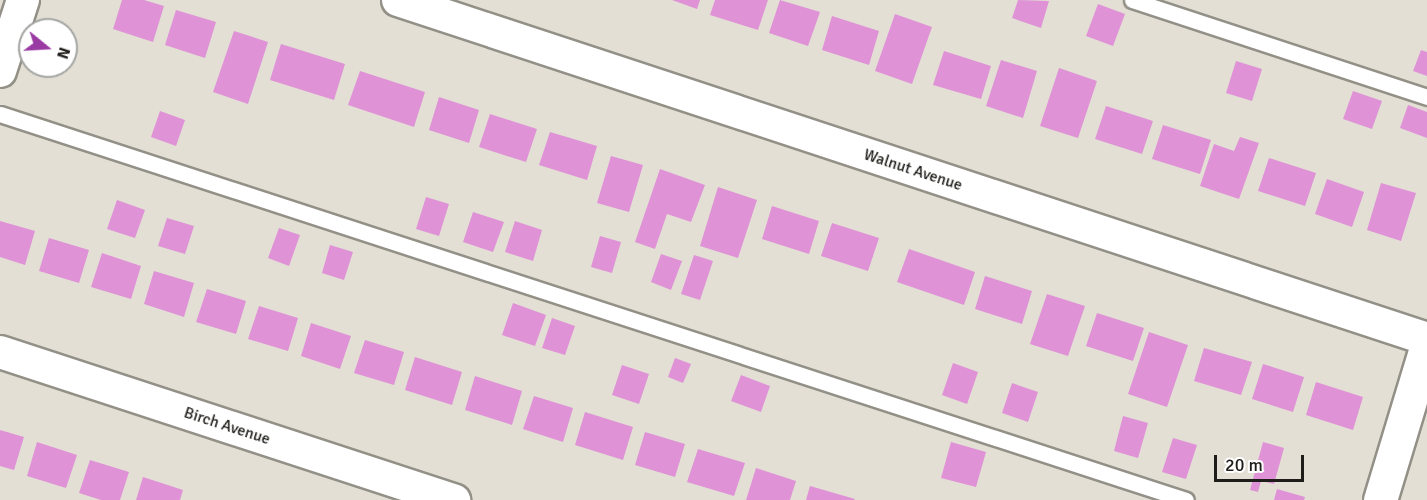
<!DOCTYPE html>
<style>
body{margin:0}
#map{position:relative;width:1427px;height:500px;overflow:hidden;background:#e3dfd5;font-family:Signika,sans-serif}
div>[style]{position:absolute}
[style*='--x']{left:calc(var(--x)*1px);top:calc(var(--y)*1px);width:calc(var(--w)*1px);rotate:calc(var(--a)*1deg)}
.building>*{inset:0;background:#df92d6}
.roads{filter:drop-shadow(2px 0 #939087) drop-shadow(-2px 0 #939087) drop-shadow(0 2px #939087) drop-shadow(0 -2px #939087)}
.service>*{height:15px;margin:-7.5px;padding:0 7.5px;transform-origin:7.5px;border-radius:7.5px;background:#fff}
.minor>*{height:32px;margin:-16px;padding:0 16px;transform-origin:16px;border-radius:16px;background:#fff}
.tertiary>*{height:33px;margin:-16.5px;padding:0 16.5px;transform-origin:16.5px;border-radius:16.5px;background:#fff}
span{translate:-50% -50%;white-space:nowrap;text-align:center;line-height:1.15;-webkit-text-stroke:4.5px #fff;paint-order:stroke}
.street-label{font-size:16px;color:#1f1d1a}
.north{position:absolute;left:18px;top:18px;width:60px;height:60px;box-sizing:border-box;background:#fff;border:2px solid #a5a5a3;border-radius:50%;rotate:108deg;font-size:16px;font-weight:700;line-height:24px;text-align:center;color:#1f1d1a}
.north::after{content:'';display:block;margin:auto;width:21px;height:27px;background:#9a3ba4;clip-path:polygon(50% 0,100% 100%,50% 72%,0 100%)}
.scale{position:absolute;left:1214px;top:455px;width:90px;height:27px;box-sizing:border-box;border:3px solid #1f1d1a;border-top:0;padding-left:8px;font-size:18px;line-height:21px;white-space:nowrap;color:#1f1d1a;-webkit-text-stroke:4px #fff;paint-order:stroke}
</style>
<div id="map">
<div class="building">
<i style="clip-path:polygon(122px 0,144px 0,164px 6px,153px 42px,113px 29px)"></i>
<i style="clip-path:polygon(672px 0,700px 0,697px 9px)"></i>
<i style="clip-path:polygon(715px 0,768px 0,758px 30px,710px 15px)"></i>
<i style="clip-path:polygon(780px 0,820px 12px,808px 46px,769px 33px)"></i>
<i style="clip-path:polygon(1018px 0,1049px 1px,1041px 28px,1012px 18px)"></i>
<i style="clip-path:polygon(1098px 4px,1125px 14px,1113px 46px,1086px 36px)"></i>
<i style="clip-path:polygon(176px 10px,216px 22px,205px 58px,165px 45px)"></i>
<i style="clip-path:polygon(895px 14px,932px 27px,912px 84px,875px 71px)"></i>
<i style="clip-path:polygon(832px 16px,879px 31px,869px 65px,822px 50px)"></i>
<i style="clip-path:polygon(234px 31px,268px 42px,248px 104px,213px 92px)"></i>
<i style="clip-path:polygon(281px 44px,345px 64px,334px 100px,270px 80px)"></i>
<i style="clip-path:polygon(1421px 50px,1427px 52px,1427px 76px,1413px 71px)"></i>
<i style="clip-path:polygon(944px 51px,991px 66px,981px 99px,933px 85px)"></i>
<i style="clip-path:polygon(1001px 60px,1037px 71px,1023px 118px,986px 106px)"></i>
<i style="clip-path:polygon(1236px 61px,1262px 69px,1252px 101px,1226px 93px)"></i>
<i style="clip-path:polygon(1059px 68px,1097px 81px,1078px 138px,1040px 126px)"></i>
<i style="clip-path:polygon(360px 71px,425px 92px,414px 127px,348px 105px)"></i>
<i style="clip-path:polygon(1353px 91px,1382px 101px,1372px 129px,1343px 119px)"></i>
<i style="clip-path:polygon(439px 97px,479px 110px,469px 143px,429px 130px)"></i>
<i style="clip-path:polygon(1408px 105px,1427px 112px,1427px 138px,1400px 128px)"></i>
<i style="clip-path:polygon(1106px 106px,1153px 121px,1142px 154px,1095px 139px)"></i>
<i style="clip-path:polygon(160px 111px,185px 120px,176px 146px,151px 137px)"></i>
<i style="clip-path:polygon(490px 114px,537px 129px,526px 162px,479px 147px)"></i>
<i style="clip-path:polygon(1163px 125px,1211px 140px,1200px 174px,1152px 159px)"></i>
<i style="clip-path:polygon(550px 132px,597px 146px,587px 180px,539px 165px)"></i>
<i style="clip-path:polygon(1240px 137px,1259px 143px,1239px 199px,1200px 186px,1214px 144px,1234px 151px)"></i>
<i style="clip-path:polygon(611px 156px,643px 165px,629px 212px,597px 203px)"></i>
<i style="clip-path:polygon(1269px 158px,1316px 173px,1305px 206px,1258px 191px)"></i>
<i style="clip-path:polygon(660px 169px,705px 185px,691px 222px,667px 214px,655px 249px,635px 242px)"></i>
<i style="clip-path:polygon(1327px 179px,1364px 192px,1352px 227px,1315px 214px)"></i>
<i style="clip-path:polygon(1381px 183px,1416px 193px,1401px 241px,1367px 230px)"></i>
<i style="clip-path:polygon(718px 187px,757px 200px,738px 258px,700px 246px)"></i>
<i style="clip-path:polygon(426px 197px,449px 204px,439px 236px,416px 229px)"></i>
<i style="clip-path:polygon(117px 200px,145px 210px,135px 238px,107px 229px)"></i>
<i style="clip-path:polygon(772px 206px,819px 221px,809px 254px,762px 239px)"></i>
<i style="clip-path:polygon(473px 212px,504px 222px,493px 252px,463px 242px)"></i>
<i style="clip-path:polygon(167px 218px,194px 226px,185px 254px,158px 246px)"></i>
<i style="clip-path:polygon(0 221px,35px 231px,25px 265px,0 257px)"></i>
<i style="clip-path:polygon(515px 221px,542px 230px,533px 261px,505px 252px)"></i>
<i style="clip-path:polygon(832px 223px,879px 238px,868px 271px,821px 256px)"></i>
<i style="clip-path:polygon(279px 228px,300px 235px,289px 266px,268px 258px)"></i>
<i style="clip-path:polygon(600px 236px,621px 242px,612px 273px,591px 267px)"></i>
<i style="clip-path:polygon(49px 238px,89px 250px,79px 283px,39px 271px)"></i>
<i style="clip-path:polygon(330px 245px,353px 252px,344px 280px,322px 273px)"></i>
<i style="clip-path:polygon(909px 249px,975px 272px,964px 305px,897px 282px)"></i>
<i style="clip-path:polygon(102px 253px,141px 266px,131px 299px,91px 287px)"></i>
<i style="clip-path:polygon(661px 254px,682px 261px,671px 290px,651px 282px)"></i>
<i style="clip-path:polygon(694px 255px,713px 261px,700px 300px,681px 294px)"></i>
<i style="clip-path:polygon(154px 271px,194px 283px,184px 317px,144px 304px)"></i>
<i style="clip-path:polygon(985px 276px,1032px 291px,1022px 324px,975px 309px)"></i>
<i style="clip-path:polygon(207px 289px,246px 301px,236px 334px,196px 322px)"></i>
<i style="clip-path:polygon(1047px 294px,1085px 306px,1068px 356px,1030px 344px)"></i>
<i style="clip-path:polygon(513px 303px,546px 315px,535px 346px,502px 335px)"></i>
<i style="clip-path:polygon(259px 306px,298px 318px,288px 351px,248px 339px)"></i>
<i style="clip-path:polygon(1097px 313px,1144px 328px,1133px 361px,1086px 346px)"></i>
<i style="clip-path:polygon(552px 318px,575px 326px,565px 355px,542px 348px)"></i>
<i style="clip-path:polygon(311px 323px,351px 336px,340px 369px,301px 356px)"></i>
<i style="clip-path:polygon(1149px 332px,1188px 345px,1167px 407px,1128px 394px)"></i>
<i style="clip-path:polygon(365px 340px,404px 352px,394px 385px,354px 373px)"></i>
<i style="clip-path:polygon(1204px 348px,1252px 362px,1241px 395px,1194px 381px)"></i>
<i style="clip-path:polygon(415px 357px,462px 372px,452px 405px,405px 390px)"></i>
<i style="clip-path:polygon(675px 358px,691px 364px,683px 383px,668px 377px)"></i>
<i style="clip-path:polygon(953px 363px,978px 372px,967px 404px,942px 395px)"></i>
<i style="clip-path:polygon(1263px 364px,1304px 377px,1293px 412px,1252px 399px)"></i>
<i style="clip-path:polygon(622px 365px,649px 374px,639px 404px,612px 395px)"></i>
<i style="clip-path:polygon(741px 375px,770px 386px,761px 412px,731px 401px)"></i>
<i style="clip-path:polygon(475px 376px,522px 391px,512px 425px,465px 410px)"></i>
<i style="clip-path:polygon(1316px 382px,1363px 397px,1353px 430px,1306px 415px)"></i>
<i style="clip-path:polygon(1012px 383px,1038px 392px,1028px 422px,1002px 413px)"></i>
<i style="clip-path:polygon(534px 396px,573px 408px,563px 442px,523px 429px)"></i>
<i style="clip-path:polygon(585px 412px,633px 427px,623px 460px,575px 445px)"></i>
<i style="clip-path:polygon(1123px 416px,1148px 423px,1138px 458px,1114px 451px)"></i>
<i style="clip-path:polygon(0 430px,24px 437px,14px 470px,0 466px)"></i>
<i style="clip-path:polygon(645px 432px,685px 444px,675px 477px,635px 465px)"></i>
<i style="clip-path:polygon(1173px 438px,1197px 445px,1186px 479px,1162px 472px)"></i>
<i style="clip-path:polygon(37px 442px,77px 455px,66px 488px,27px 476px)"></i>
<i style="clip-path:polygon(951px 442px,986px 452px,976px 487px,941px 478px)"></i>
<i style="clip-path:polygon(1263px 442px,1284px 448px,1274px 484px,1261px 481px,1258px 492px,1250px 490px)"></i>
<i style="clip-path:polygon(698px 449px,745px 463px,734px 496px,687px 482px)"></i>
<i style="clip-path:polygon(90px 460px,129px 472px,120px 500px,101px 500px,79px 493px)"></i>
<i style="clip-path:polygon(756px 468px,796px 481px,790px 500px,746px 500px)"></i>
<i style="clip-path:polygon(143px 477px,183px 490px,180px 500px,136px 500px)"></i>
<i style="clip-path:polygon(810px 486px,855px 499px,854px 500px,806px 500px)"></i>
<i style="clip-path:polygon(1277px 489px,1305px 497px,1304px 500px,1274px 500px)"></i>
</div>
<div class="roads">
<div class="service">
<i style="--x:1132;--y:0;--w:311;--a:18.2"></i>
<i style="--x:0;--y:114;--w:1247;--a:18.03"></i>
</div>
<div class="minor">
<i style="--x:398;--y:0;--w:1083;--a:18.23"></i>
<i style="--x:0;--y:71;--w:75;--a:-72.1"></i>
<i style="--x:0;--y:352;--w:478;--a:18.1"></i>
</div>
<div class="tertiary">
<i style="--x:1380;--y:500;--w:163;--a:-73.2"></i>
</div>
</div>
<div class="street-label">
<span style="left:913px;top:170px;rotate:18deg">Walnut Avenue</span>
<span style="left:227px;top:426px;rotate:18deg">Birch Avenue</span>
</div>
<div class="north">N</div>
<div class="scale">20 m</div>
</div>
